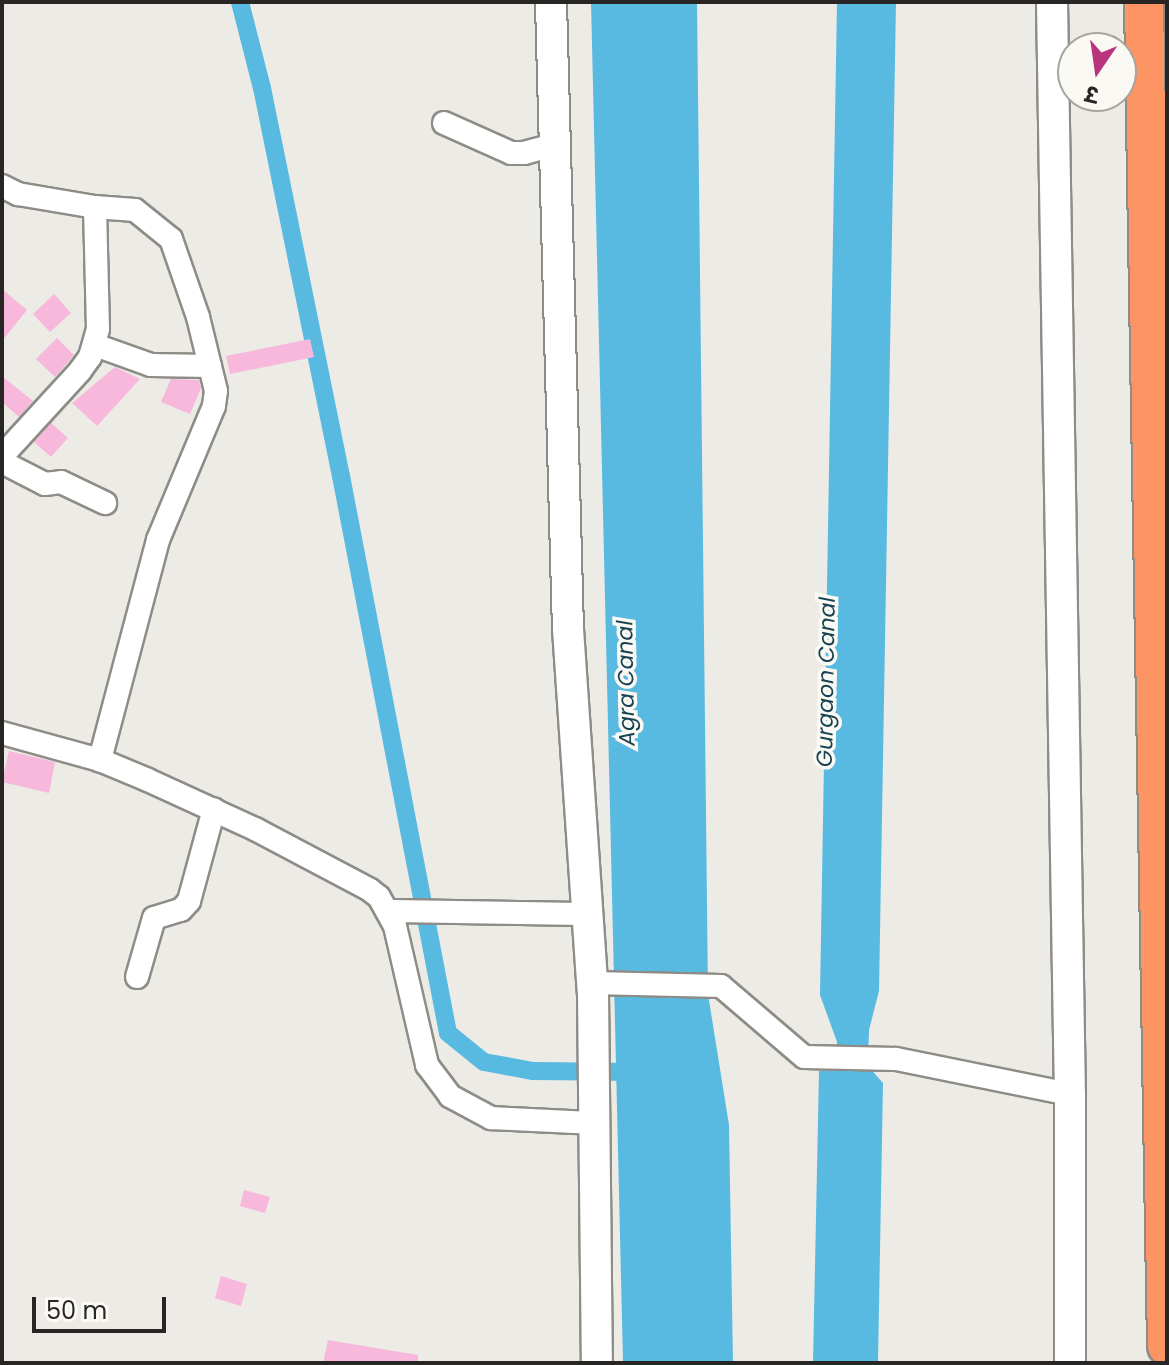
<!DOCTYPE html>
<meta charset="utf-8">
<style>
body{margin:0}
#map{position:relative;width:1169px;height:1365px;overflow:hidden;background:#edebe5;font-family:Poppins,"Noto Sans Devanagari",sans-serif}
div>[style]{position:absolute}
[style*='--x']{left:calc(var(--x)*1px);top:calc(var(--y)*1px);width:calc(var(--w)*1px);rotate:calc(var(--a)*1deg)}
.water>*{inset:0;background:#59bae1}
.canal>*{height:18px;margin:-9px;padding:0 9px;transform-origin:9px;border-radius:9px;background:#59bae1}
.building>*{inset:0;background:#f7b8dc}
.roads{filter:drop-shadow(2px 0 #8e8c87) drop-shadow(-2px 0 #8e8c87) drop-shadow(0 2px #8e8c87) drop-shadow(0 -2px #8e8c87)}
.street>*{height:22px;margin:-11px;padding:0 11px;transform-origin:11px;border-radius:11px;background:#fff}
.secondary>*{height:30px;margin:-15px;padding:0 15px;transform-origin:15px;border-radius:15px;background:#fff}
.highway>*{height:38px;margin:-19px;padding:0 19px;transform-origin:19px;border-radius:19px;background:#fc9463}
span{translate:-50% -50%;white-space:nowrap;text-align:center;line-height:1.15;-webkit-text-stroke:7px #faf9f3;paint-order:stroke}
.water-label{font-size:22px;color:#174252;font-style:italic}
.frame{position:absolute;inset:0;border:4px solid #272624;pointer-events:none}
.north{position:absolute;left:1057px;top:32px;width:80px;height:80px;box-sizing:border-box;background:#faf9f3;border:2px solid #a6a5a0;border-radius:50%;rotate:193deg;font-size:22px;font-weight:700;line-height:32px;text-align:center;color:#272624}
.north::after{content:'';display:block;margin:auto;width:28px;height:36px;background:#b8357d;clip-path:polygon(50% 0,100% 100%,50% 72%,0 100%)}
.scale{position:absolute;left:32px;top:1297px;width:134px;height:36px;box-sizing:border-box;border:4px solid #272624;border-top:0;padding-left:10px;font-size:24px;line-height:28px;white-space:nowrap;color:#272624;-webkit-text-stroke:6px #faf9f3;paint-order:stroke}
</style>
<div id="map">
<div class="water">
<i style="clip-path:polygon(591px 2px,697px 2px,708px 994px,729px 1125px,733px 1363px,623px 1363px)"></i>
<i style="clip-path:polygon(837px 2px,896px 2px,879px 991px,869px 1030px,868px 1060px,868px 1066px,883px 1083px,878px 1363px,813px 1363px,819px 1071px,836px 1071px,837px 1042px,820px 995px)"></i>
</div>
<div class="canal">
<i style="--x:240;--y:2;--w:89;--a:75.7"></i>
<i style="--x:262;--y:88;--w:396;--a:78.5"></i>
<i style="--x:341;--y:476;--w:567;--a:79.13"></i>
<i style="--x:448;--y:1033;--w:46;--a:38.9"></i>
<i style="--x:484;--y:1062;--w:50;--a:10.4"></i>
<i style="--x:533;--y:1071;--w:108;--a:0.5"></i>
</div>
<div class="building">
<i style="clip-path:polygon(2px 289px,27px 310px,2px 341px)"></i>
<i style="clip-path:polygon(54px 294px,71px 313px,50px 332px,33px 314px)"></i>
<i style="clip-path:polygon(57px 338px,74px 355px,55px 377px,36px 359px)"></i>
<i style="clip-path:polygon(310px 339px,314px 357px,230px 374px,226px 356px)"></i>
<i style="clip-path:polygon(115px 367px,140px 379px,97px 426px,72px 403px)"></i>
<i style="clip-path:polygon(2px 376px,33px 401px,19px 417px,2px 402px)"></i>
<i style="clip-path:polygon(171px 379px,199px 380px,201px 388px,190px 414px,161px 402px)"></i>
<i style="clip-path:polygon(51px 423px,68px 438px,51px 457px,34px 442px)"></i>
<i style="clip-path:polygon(9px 751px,55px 762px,49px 793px,2px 782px)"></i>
<i style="clip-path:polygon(244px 1190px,270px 1197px,265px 1213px,240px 1206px)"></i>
<i style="clip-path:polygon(221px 1276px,247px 1284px,241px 1306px,215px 1298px)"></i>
<i style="clip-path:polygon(328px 1340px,418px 1355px,418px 1363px,323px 1363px)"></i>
</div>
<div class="roads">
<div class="street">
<i style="--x:444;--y:123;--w:73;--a:24.1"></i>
<i style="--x:511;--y:153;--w:13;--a:0"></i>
<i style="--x:524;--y:153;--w:31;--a:-15"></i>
<i style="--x:2;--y:186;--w:18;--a:27"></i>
<i style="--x:18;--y:194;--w:78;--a:9.6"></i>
<i style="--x:95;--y:207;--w:122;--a:88.6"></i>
<i style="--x:98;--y:329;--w:29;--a:106"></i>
<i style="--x:90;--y:357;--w:17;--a:126"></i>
<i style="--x:80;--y:371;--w:115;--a:132.5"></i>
<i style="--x:95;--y:207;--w:40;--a:4.3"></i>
<i style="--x:135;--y:210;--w:46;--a:38.9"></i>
<i style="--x:171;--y:239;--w:83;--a:70.9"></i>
<i style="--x:198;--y:317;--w:76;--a:76.3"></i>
<i style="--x:216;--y:391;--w:15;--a:98"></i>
<i style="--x:214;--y:406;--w:145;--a:112.7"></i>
<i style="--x:158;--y:540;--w:228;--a:104.8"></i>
<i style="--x:95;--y:345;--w:59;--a:19.7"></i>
<i style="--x:151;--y:365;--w:59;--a:1"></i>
<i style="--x:2;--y:462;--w:48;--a:27.1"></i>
<i style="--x:45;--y:484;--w:16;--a:-7"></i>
<i style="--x:61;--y:482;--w:49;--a:25.5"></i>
<i style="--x:2;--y:733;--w:102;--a:15.4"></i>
<i style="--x:100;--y:760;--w:52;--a:22.6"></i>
<i style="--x:148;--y:780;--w:118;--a:24.6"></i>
<i style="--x:255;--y:829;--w:130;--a:27.9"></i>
<i style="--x:370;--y:890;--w:11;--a:38"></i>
<i style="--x:379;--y:897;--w:33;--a:61"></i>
<i style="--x:395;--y:926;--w:143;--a:77"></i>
<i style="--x:427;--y:1065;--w:39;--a:53"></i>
<i style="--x:450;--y:1096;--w:47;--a:28.2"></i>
<i style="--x:491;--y:1118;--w:104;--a:2.8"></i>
<i style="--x:388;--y:911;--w:199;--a:0.9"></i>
<i style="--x:137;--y:977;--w:61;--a:-73.9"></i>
<i style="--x:154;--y:918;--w:28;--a:-17"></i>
<i style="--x:181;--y:910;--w:12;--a:-48"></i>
<i style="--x:189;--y:901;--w:95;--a:-74.8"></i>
<i style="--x:592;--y:983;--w:129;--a:1.3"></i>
<i style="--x:721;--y:986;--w:109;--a:40.5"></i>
<i style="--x:804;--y:1057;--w:92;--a:1.2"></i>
<i style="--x:896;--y:1059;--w:177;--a:11.4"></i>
</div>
<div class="secondary">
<i style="--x:551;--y:2;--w:627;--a:88.45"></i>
<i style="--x:568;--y:629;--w:365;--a:86.1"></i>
<i style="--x:593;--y:993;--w:370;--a:89.4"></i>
<i style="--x:1052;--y:2;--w:1092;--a:89.06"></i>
<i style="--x:1070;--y:1094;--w:269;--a:90"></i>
</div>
<div class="highway">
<i style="--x:1144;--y:2;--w:1344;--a:89.02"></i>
</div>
</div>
<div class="water-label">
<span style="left:826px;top:682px;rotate:-89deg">Gurgaon Canal</span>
<span style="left:626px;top:683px;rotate:-91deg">Agra Canal</span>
</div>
<div class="frame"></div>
<div class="north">उ</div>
<div class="scale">50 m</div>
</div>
